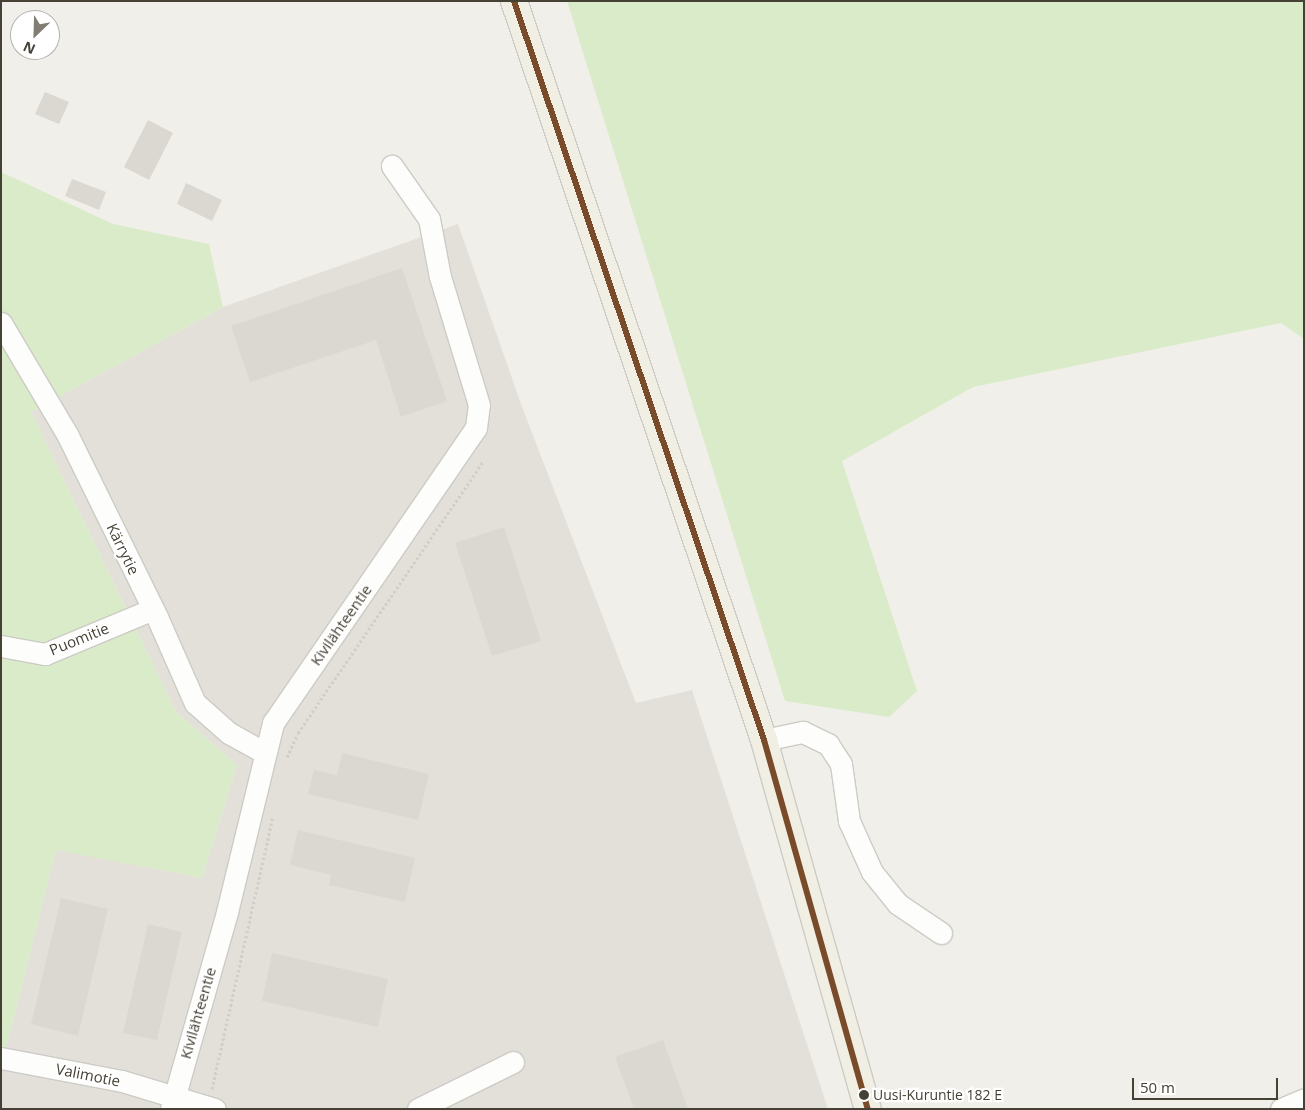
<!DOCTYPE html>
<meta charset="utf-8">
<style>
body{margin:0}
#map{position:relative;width:1305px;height:1110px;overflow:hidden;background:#f0efe9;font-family:"Open Sans",sans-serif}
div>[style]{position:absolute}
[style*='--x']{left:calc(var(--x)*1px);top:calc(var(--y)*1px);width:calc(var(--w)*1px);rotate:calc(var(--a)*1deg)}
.industrial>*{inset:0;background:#e3e0da}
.green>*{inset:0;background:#daebc9}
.building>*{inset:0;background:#dad8d1}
.path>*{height:3px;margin-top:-1.5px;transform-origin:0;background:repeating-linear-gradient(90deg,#d1ceca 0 2.5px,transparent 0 5px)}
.roads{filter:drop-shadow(1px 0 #cccbc5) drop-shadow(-1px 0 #cccbc5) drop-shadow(0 1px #cccbc5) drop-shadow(0 -1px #cccbc5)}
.minor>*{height:21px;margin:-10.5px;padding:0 10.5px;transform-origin:10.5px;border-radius:10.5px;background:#fdfdfc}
.major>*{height:26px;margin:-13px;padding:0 13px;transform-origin:13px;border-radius:13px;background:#f1eee3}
.bus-1>*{height:6px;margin:-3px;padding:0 3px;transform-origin:3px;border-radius:3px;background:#7a4b2a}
.dots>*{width:14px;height:14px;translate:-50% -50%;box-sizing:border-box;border:2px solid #fff;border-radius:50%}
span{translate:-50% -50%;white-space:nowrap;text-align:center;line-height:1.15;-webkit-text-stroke:4.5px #fff;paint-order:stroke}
.bus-label{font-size:14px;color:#464135}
.left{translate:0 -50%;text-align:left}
.street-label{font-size:15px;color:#464135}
.frame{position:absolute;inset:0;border:2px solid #464135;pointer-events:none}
.north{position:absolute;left:10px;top:10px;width:50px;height:50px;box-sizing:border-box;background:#fff;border:1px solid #b5b3ae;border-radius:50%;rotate:204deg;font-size:14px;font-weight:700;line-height:20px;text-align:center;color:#464135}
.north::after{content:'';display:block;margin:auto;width:18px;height:22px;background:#827e74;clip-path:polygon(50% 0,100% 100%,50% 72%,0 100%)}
.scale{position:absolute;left:1132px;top:1078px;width:146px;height:22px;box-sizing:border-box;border:2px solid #464135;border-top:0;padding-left:6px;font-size:15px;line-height:18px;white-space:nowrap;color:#464135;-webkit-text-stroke:4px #fff;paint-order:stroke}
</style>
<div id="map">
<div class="industrial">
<i style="clip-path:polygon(458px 224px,521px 404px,636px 703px,692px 690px,828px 1109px,1px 1109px,1px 1068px,56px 849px,202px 878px,237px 765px,176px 712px,31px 412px,223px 307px)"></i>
</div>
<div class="green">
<i style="clip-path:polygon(567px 1px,1304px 1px,1304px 339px,1281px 323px,973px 387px,842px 461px,917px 691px,889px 717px,785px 701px)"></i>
<i style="clip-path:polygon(1px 172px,113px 224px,209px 244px,223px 307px,31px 412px,176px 712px,237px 765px,202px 878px,56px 850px,1px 1068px)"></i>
</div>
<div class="building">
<i style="clip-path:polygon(45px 92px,69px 102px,59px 124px,35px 114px)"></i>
<i style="clip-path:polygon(148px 120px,173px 133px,149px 180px,124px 167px)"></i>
<i style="clip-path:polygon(72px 179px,106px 192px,99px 210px,65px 196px)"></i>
<i style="clip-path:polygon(186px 183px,222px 200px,212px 221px,177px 204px)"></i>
<i style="clip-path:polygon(402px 268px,447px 401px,401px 417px,376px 340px,250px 382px,231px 326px)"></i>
<i style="clip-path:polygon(504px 527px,541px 641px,492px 656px,455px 543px)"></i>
<i style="clip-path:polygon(342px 753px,429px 774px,418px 820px,308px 794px,314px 770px,337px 775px)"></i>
<i style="clip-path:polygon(298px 830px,415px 858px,405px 902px,329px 885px,331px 875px,290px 865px)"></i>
<i style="clip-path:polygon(61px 898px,108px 909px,78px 1036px,31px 1024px)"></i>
<i style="clip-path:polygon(148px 924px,182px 932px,157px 1040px,123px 1033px)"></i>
<i style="clip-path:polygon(272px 953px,388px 979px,378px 1027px,262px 1001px)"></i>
<i style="clip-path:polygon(663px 1040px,688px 1109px,634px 1109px,615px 1057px)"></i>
</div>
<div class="path">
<i style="--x:287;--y:757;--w:26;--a:-65"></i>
<i style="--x:298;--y:733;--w:328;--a:-55.7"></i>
<i style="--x:212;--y:1089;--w:279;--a:-77.4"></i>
</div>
<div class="roads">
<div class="minor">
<i style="--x:1;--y:323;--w:131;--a:59.3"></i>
<i style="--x:68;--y:436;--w:202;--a:63.8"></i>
<i style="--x:157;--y:617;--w:94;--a:66.2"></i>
<i style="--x:195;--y:703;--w:45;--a:41.4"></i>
<i style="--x:229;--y:733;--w:41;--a:29.1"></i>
<i style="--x:1;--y:646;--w:45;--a:10.3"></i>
<i style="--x:45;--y:654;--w:117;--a:-22.6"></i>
<i style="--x:764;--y:740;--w:40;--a:-12"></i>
<i style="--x:803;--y:732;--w:28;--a:26"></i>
<i style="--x:828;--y:744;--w:24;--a:57"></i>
<i style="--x:841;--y:764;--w:58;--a:82"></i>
<i style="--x:849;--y:821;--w:56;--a:65.7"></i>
<i style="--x:872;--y:872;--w:41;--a:50.9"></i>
<i style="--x:898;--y:904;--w:52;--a:34"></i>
<i style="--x:1;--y:1058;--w:123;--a:10.8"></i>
<i style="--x:122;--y:1081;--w:97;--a:16.8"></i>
<i style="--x:171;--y:1109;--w:205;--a:-74.1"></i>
<i style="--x:227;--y:912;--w:195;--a:-76.3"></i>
<i style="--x:273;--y:723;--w:358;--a:-55.5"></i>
<i style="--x:476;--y:428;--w:23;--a:-83"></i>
<i style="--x:479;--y:405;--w:134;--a:-106.9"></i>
<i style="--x:440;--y:277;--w:59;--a:-100.7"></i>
<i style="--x:429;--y:219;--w:65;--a:-124.9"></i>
<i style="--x:418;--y:1109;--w:106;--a:-26.3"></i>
<i style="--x:1281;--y:1109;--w:25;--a:-23"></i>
</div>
<div class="major">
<i style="--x:514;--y:1;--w:780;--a:71.31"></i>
<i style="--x:764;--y:740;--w:383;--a:74.3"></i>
</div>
</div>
<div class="bus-1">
<i style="--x:514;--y:1;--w:780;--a:71.31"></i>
<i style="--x:764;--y:740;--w:383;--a:74.3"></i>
</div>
<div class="dots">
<i style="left:864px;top:1095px;background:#464135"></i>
</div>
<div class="bus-label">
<span class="left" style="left:873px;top:1095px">Uusi-Kuruntie 182 E</span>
</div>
<div class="street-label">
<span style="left:123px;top:549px;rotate:64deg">Kärrytie</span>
<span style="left:341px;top:625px;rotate:-55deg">Kivilähteentie</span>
<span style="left:79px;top:639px;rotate:-22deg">Puomitie</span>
<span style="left:198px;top:1013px;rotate:-74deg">Kivilähteentie</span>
<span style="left:88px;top:1075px;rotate:11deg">Valimotie</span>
</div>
<div class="frame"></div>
<div class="north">N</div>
<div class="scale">50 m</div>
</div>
